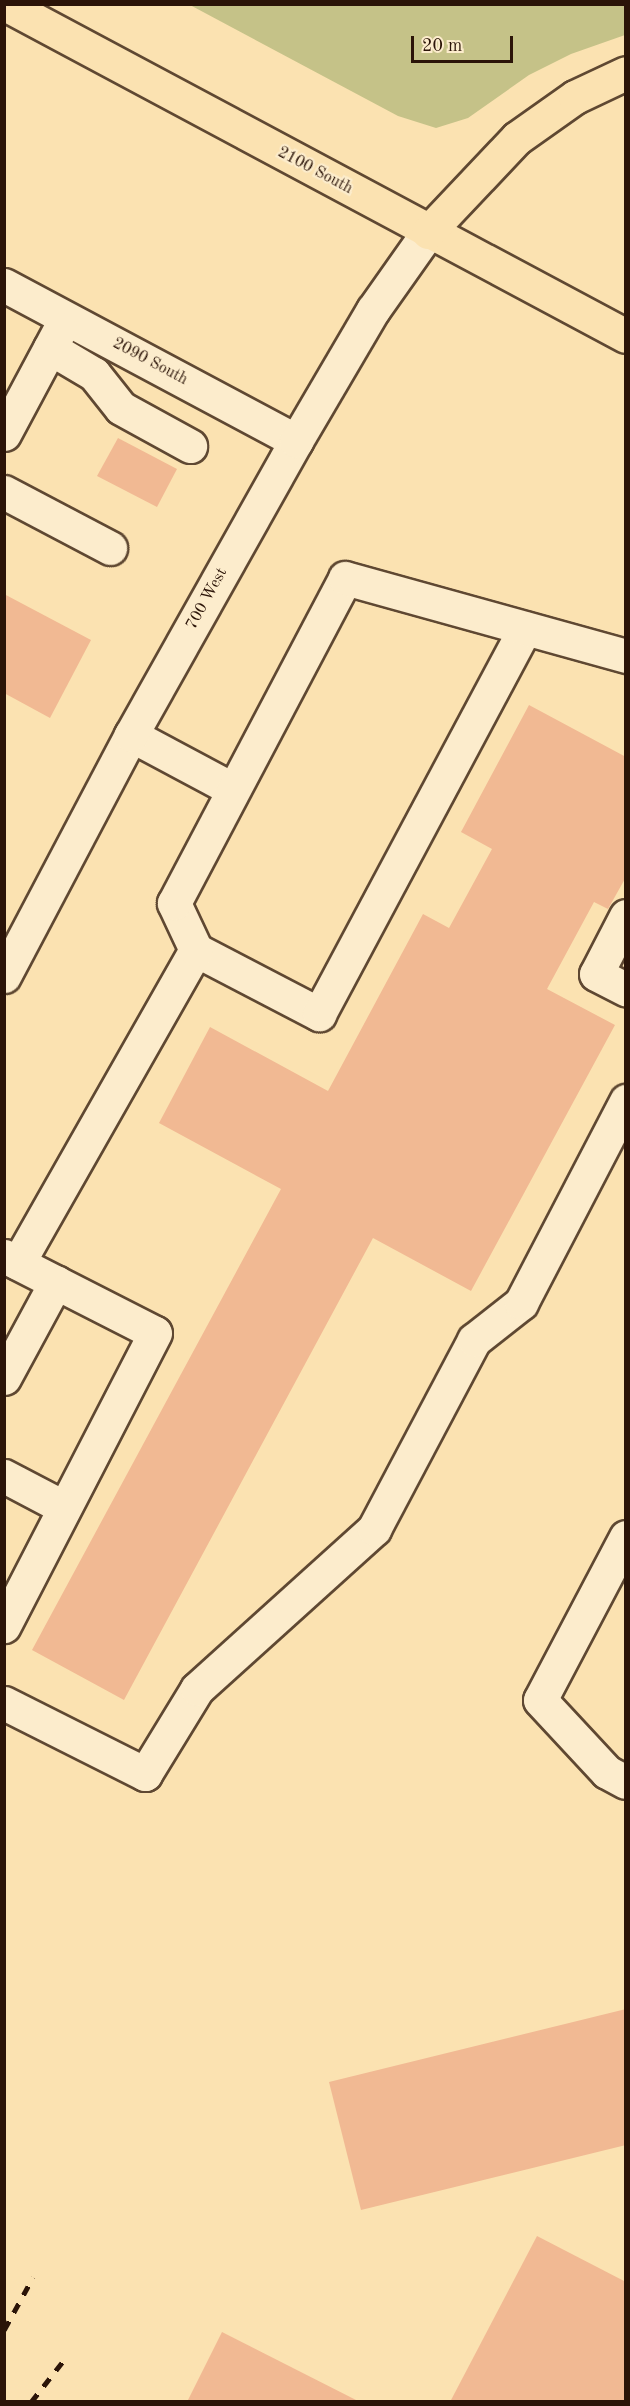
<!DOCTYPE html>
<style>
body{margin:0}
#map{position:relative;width:630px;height:2406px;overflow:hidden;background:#fbe2b1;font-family:"Old Standard TT",serif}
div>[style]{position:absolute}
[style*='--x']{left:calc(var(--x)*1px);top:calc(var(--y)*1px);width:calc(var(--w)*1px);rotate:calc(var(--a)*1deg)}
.green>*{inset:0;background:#c5c288}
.building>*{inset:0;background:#f1b993}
.roads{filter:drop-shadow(2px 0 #5f4832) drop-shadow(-2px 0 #5f4832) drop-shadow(0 2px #5f4832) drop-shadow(0 -2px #5f4832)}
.minor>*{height:33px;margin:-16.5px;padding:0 16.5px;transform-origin:16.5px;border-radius:16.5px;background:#fceccc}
.major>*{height:33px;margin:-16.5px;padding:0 16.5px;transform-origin:16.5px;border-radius:16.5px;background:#fbe2b1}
.highway>*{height:33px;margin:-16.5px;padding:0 16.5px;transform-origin:16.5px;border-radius:16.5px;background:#fbe2b1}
.rail>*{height:4.5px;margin-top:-2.25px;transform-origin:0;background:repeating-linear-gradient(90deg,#2b1408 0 10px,transparent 0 20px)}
span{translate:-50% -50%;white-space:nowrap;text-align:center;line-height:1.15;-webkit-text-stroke:4.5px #fceccc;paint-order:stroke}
.street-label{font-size:16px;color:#2b1408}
.frame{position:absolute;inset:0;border:6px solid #2b1408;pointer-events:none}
.scale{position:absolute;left:411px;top:36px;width:102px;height:27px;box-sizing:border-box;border:3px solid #2b1408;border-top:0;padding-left:8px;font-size:18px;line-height:21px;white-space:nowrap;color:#2b1408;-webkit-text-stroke:4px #fceccc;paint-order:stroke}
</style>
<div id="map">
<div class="green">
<i style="clip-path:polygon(190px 5px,625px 5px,625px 35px,571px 54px,529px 75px,468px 118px,436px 128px,398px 116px)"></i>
</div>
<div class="building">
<i style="clip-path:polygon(118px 438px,177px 469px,157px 507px,97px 476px)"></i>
<i style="clip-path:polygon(4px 594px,91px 640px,50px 718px,4px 693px)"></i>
<i style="clip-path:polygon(529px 705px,626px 757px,626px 877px,608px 909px,594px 902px,547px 989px,615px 1025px,471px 1291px,373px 1238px,124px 1700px,32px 1650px,281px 1189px,159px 1123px,210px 1027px,328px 1091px,423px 914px,449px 928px,492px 849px,461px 832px)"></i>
<i style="clip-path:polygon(626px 2009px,626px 2145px,361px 2210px,329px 2082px)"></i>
<i style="clip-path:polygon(537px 2236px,626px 2282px,626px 2402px,450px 2402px)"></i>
<i style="clip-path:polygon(222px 2332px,360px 2402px,187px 2402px)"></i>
</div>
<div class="roads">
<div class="minor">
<i style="--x:4;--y:285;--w:331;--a:28.1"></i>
<i style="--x:50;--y:348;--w:51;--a:30.6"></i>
<i style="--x:94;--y:374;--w:43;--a:51.5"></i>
<i style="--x:121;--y:408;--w:79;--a:28.8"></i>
<i style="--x:4;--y:434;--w:119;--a:-61.9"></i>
<i style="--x:4;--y:492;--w:120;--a:27.8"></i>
<i style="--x:131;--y:735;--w:115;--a:28.1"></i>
<i style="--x:626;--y:916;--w:65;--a:117.3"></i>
<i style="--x:596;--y:974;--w:34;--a:27"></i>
<i style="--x:196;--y:950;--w:139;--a:27.5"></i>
<i style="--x:319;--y:1014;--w:437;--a:-61.9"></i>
<i style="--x:4;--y:976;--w:272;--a:-62.2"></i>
<i style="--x:131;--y:735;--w:337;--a:-60.7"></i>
<i style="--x:296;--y:441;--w:152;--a:-59.6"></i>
<i style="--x:373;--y:310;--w:95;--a:-54.8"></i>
<i style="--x:4;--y:1256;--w:169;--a:27"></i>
<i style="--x:155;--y:1333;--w:330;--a:117.3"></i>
<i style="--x:18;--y:1263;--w:360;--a:-60.4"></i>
<i style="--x:196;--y:950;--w:52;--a:-115.1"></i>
<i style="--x:174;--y:903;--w:367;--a:-62.2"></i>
<i style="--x:345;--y:578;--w:292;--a:15.5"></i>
<i style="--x:4;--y:1378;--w:109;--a:-61.6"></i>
<i style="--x:4;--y:1476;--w:67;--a:27.7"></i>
<i style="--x:626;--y:1537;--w:184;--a:117.8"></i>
<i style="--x:540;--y:1700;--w:98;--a:47.1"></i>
<i style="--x:607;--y:1772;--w:21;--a:28"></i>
<i style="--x:4;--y:1703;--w:158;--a:26.7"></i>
<i style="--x:145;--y:1774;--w:100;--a:-58.5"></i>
<i style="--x:197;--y:1689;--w:239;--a:-42.1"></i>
<i style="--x:374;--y:1529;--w:214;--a:-62.1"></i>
<i style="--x:474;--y:1340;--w:60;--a:-38.2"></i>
<i style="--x:521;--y:1303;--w:228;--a:-62.5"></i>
</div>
<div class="major">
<i style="--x:5;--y:4;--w:704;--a:28.13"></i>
</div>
<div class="highway">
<i style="--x:428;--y:232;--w:129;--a:-46.6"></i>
<i style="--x:517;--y:138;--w:71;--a:-35.3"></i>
<i style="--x:575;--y:97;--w:56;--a:-25.2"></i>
</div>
</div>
<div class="rail">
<i style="--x:4;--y:2330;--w:60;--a:-61.3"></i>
<i style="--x:31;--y:2402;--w:52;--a:-52"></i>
</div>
<div class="street-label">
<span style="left:315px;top:171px;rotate:28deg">2100 South</span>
<span style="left:150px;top:362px;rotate:28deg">2090 South</span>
<span style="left:207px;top:599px;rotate:-61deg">700 West</span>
</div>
<div class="frame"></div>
<div class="scale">20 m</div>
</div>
